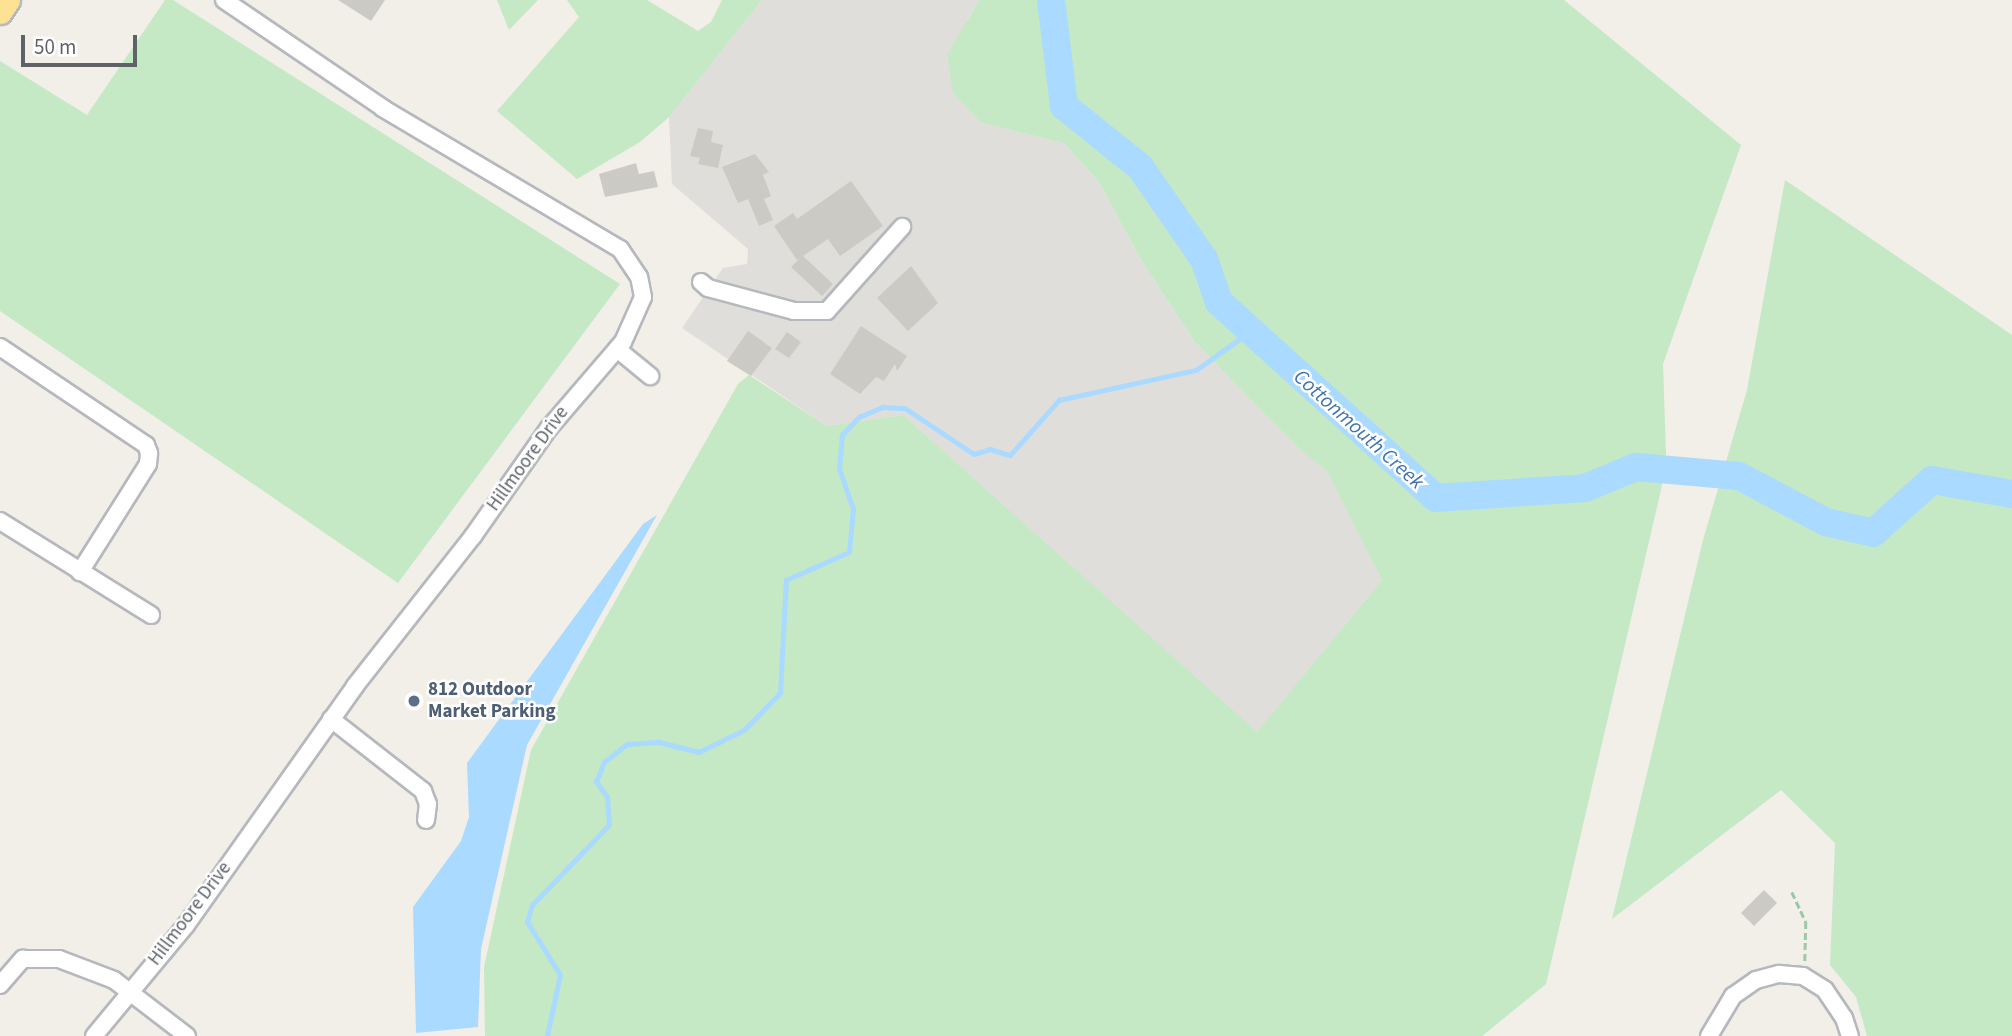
<!DOCTYPE html>
<style>
body{margin:0}
#map{position:relative;width:2012px;height:1036px;overflow:hidden;background:#f1efe8;font-family:"Source Sans 3",sans-serif}
div>[style]{position:absolute}
[style*='--x']{left:calc(var(--x)*1px);top:calc(var(--y)*1px);width:calc(var(--w)*1px);rotate:calc(var(--a)*1deg)}
.industrial>*{inset:0;background:#e0deda}
.green>*{inset:0;background:#c5e8c5}
.water>*{inset:0;background:#aadaff}
.stream>*{height:4.5px;margin:-2.25px;padding:0 2.25px;transform-origin:2.25px;border-radius:2.25px;background:#aadaff}
.river>*{height:28px;margin:-14px;padding:0 14px;transform-origin:14px;border-radius:14px;background:#aadaff}
.building>*{inset:0;background:#cccac5}
.path>*{height:2.5px;margin-top:-1.25px;transform-origin:0;background:repeating-linear-gradient(90deg,#9cc7a9 0 7px,transparent 0 10.5px)}
.roads{filter:drop-shadow(2px 0 #b5b8bc) drop-shadow(-2px 0 #b5b8bc) drop-shadow(0 2px #b5b8bc) drop-shadow(0 -2px #b5b8bc)}
.minor>*{height:16px;margin:-8px;padding:0 8px;transform-origin:8px;border-radius:8px;background:#fff}
.highway>*{height:23px;margin:-11.5px;padding:0 11.5px;transform-origin:11.5px;border-radius:11.5px;background:#fde293}
.dots>*{width:19px;height:19px;translate:-50% -50%;box-sizing:border-box;border:4px solid #fff;border-radius:50%}
span{translate:-50% -50%;white-space:nowrap;text-align:center;line-height:1.15;-webkit-text-stroke:5px #fff;paint-order:stroke}
.street-label{font-size:19px;color:#5f6368}
.service-label{font-size:19px;color:#4e5e75;font-weight:700}
.left{translate:0 -50%;text-align:left}
.water-label{font-size:21px;color:#4174aa;font-style:italic}
.scale{position:absolute;left:21px;top:35px;width:116px;height:32px;box-sizing:border-box;border:4px solid #5f6368;border-top:0;padding-left:9px;font-size:21px;line-height:24px;white-space:nowrap;color:#5f6368;-webkit-text-stroke:5px #fff;paint-order:stroke}
</style>
<div id="map">
<div class="industrial">
<i style="clip-path:polygon(762px 0,979px 0,967px 20px,982px 123px,1064px 143px,1099px 182px,1141px 260px,1195px 342px,1297px 447px,1327px 470px,1382px 580px,1257px 733px,903px 415px,827px 426px,682px 328px,723px 268px,747px 264px,748px 249px,672px 184px,669px 117px)"></i>
</div>
<div class="green">
<i style="clip-path:polygon(165px 0,173px 0,620px 284px,398px 583px,0 311px,0 61px,87px 115px)"></i>
<i style="clip-path:polygon(497px 0,538px 0,509px 30px)"></i>
<i style="clip-path:polygon(567px 0,647px 0,698px 31px,711px 22px,722px 0,762px 0,669px 117px,640px 142px,577px 179px,497px 111px,579px 17px)"></i>
<i style="clip-path:polygon(979px 0,1564px 0,1741px 145px,1663px 364px,1666px 453px,1661px 490px,1546px 984px,1482px 1036px,485px 1036px,484px 967px,531px 750px,738px 384px,749px 375px,827px 426px,903px 415px,1257px 732px,1382px 580px,1327px 471px,1297px 447px,1195px 342px,1141px 260px,1099px 182px,1064px 143px,982px 123px,953px 93px,947px 55px)"></i>
<i style="clip-path:polygon(1785px 180px,2012px 335px,2012px 1036px,1867px 1036px,1856px 997px,1830px 965px,1835px 843px,1781px 790px,1612px 919px,1703px 540px,1747px 390px)"></i>
</div>
<div class="water">
<i style="clip-path:polygon(657px 515px,527px 745px,481px 949px,478px 1027px,416px 1033px,413px 907px,461px 841px,469px 817px,467px 763px,643px 524px)"></i>
</div>
<div class="stream">
<i style="--x:547;--y:1036;--w:62;--a:-78"></i>
<i style="--x:560;--y:975;--w:62;--a:-121.9"></i>
<i style="--x:527;--y:922;--w:18;--a:-74"></i>
<i style="--x:532;--y:905;--w:111;--a:-46.1"></i>
<i style="--x:609;--y:825;--w:28;--a:-94"></i>
<i style="--x:607;--y:797;--w:19;--a:-126"></i>
<i style="--x:596;--y:782;--w:22;--a:-68"></i>
<i style="--x:604;--y:762;--w:29;--a:-38"></i>
<i style="--x:627;--y:744;--w:32;--a:-4"></i>
<i style="--x:659;--y:742;--w:41;--a:14"></i>
<i style="--x:699;--y:752;--w:50;--a:-26.1"></i>
<i style="--x:744;--y:730;--w:52;--a:-45.8"></i>
<i style="--x:780;--y:693;--w:113;--a:-87"></i>
<i style="--x:786;--y:580;--w:69;--a:-24"></i>
<i style="--x:849;--y:552;--w:43;--a:-84.7"></i>
<i style="--x:853;--y:509;--w:42;--a:-109.3"></i>
<i style="--x:839;--y:469;--w:34;--a:-85"></i>
<i style="--x:842;--y:435;--w:25;--a:-47"></i>
<i style="--x:859;--y:417;--w:26;--a:-23"></i>
<i style="--x:883;--y:407;--w:22;--a:3"></i>
<i style="--x:905;--y:408;--w:83;--a:33.7"></i>
<i style="--x:974;--y:454;--w:17;--a:-17"></i>
<i style="--x:990;--y:449;--w:21;--a:17"></i>
<i style="--x:1010;--y:455;--w:74;--a:-48.3"></i>
<i style="--x:1059;--y:400;--w:140;--a:-12.4"></i>
<i style="--x:1196;--y:370;--w:69;--a:-35.5"></i>
</div>
<div class="river">
<i style="--x:1051;--y:0;--w:107;--a:83"></i>
<i style="--x:1064;--y:106;--w:97;--a:38.8"></i>
<i style="--x:1140;--y:167;--w:112;--a:55.2"></i>
<i style="--x:1204;--y:259;--w:46;--a:70.8"></i>
<i style="--x:1219;--y:302;--w:292;--a:42.1"></i>
<i style="--x:1436;--y:498;--w:149;--a:-3.8"></i>
<i style="--x:1585;--y:488;--w:55;--a:-22.4"></i>
<i style="--x:1636;--y:467;--w:103;--a:5"></i>
<i style="--x:1739;--y:476;--w:98;--a:27.9"></i>
<i style="--x:1826;--y:522;--w:48;--a:13.2"></i>
<i style="--x:1873;--y:533;--w:79;--a:-41.9"></i>
<i style="--x:1932;--y:480;--w:81;--a:9.9"></i>
</div>
<div class="building">
<i style="clip-path:polygon(338px 0,385px 0,371px 21px)"></i>
<i style="clip-path:polygon(698px 128px,713px 131px,711px 142px,723px 145px,718px 168px,698px 164px,700px 158px,690px 156px)"></i>
<i style="clip-path:polygon(755px 154px,769px 172px,763px 175px,771px 196px,764px 199px,773px 220px,759px 226px,748px 199px,738px 203px,722px 167px)"></i>
<i style="clip-path:polygon(636px 163px,639px 174px,654px 171px,658px 187px,605px 197px,599px 174px)"></i>
<i style="clip-path:polygon(851px 181px,883px 226px,840px 256px,828px 239px,803px 256px,833px 284px,822px 296px,791px 267px,800px 258px,797px 260px,774px 226px,793px 213px,797px 219px)"></i>
<i style="clip-path:polygon(911px 266px,938px 303px,908px 331px,877px 298px)"></i>
<i style="clip-path:polygon(861px 326px,907px 356px,897px 371px,895px 364px,884px 381px,876px 377px,860px 394px,830px 374px)"></i>
<i style="clip-path:polygon(748px 331px,772px 348px,751px 376px,727px 361px)"></i>
<i style="clip-path:polygon(787px 332px,801px 342px,789px 358px,775px 349px)"></i>
<i style="clip-path:polygon(1764px 890px,1777px 903px,1754px 926px,1741px 913px)"></i>
</div>
<div class="path">
<i style="--x:1792;--y:892;--w:33;--a:65"></i>
<i style="--x:1806;--y:922;--w:40;--a:91.4"></i>
</div>
<div class="roads">
<div class="minor">
<i style="--x:701;--y:282;--w:9;--a:41"></i>
<i style="--x:708;--y:288;--w:89;--a:15"></i>
<i style="--x:794;--y:311;--w:33;--a:0"></i>
<i style="--x:827;--y:311;--w:113;--a:-48.2"></i>
<i style="--x:0;--y:347;--w:176;--a:33.9"></i>
<i style="--x:146;--y:445;--w:9;--a:69"></i>
<i style="--x:149;--y:453;--w:11;--a:95"></i>
<i style="--x:148;--y:464;--w:128;--a:122.2"></i>
<i style="--x:617;--y:349;--w:43;--a:39.3"></i>
<i style="--x:0;--y:521;--w:178;--a:31.9"></i>
<i style="--x:331;--y:719;--w:117;--a:38"></i>
<i style="--x:423;--y:791;--w:14;--a:69"></i>
<i style="--x:428;--y:804;--w:16;--a:97"></i>
<i style="--x:0;--y:985;--w:35;--a:-49"></i>
<i style="--x:23;--y:959;--w:36;--a:0"></i>
<i style="--x:59;--y:959;--w:59;--a:20.9"></i>
<i style="--x:114;--y:980;--w:92;--a:37.5"></i>
<i style="--x:94;--y:1036;--w:144;--a:-50.3"></i>
<i style="--x:186;--y:925;--w:293;--a:-54.7"></i>
<i style="--x:355;--y:686;--w:191;--a:-51.8"></i>
<i style="--x:473;--y:536;--w:132;--a:-54.9"></i>
<i style="--x:549;--y:428;--w:113;--a:-49.3"></i>
<i style="--x:623;--y:342;--w:49;--a:-66"></i>
<i style="--x:643;--y:297;--w:20;--a:-101"></i>
<i style="--x:639;--y:277;--w:34;--a:-124"></i>
<i style="--x:620;--y:249;--w:276;--a:-149.3"></i>
<i style="--x:383;--y:108;--w:192;--a:-145.8"></i>
<i style="--x:1709;--y:1036;--w:47;--a:-59"></i>
<i style="--x:1733;--y:996;--w:28;--a:-35"></i>
<i style="--x:1756;--y:980;--w:24;--a:-15"></i>
<i style="--x:1779;--y:974;--w:24;--a:5"></i>
<i style="--x:1803;--y:976;--w:26;--a:32"></i>
<i style="--x:1825;--y:990;--w:34;--a:56"></i>
<i style="--x:1844;--y:1018;--w:19;--a:72"></i>
</div>
<div class="highway">
<i style="--x:0;--y:12;--w:14;--a:-56"></i>
</div>
</div>
<div class="dots">
<i style="left:414px;top:701px;background:#5c6f8a"></i>
</div>
<div class="street-label">
<span style="left:528px;top:459px;rotate:-54deg">Hillmoore Drive</span>
<span style="left:190px;top:914px;rotate:-53deg">Hillmoore Drive</span>
</div>
<div class="service-label">
<span class="left" style="left:428px;top:701px">812 Outdoor<br>Market Parking</span>
</div>
<div class="water-label">
<span style="left:1359px;top:429px;rotate:42deg">Cottonmouth Creek</span>
</div>
<div class="scale">50 m</div>
</div>
